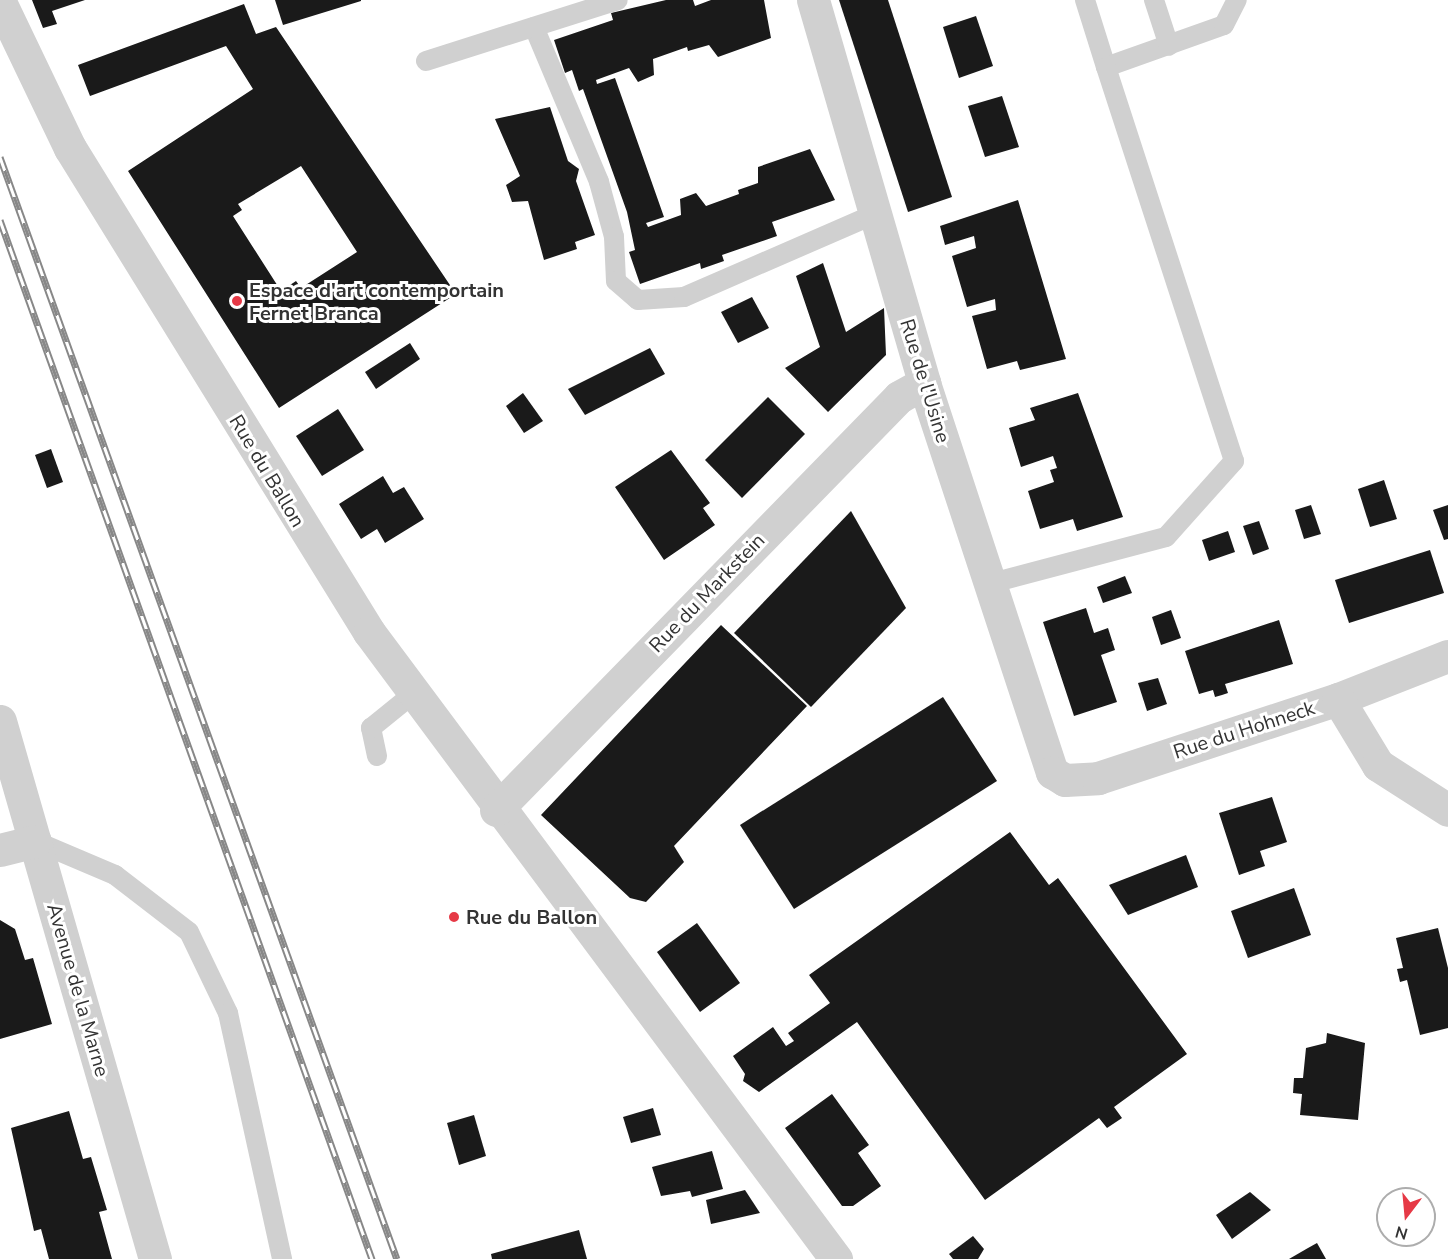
<!DOCTYPE html>
<style>
body{margin:0}
#map{position:relative;width:1448px;height:1259px;overflow:hidden;background:#fff;font-family:"Nunito Sans",sans-serif}
div>[style]{position:absolute}
[style*='--x']{left:calc(var(--x)*1px);top:calc(var(--y)*1px);width:calc(var(--w)*1px);rotate:calc(var(--a)*1deg)}
.building>*{inset:0;background:#1a1a1a}
.lane>*{height:20px;margin:-10px;padding:0 10px;transform-origin:10px;border-radius:10px;background:#d0d0d0}
.street>*{height:33px;margin:-16.5px;padding:0 16.5px;transform-origin:16.5px;border-radius:16.5px;background:#d0d0d0}
.rail>*{height:7px;margin-top:-3.5px;transform-origin:0;background:repeating-linear-gradient(90deg,#fff 0 14px,#888 0 28px);box-sizing:border-box;border-block:2px solid #888}
.dots>*{width:16px;height:16px;translate:-50% -50%;box-sizing:border-box;border:3px solid #fff;border-radius:50%}
span{translate:-50% -50%;white-space:nowrap;text-align:center;line-height:1.15;-webkit-text-stroke:6px #fff;paint-order:stroke}
.poi-label{font-size:20px;color:#333;font-weight:700}
.left{translate:0 -50%;text-align:left}
.street-label{font-size:20px;color:#333}
.north{position:absolute;left:1376px;top:1187px;width:60px;height:60px;box-sizing:border-box;background:#fff;border:2px solid #adadad;border-radius:50%;rotate:196deg;font-size:16px;font-weight:700;line-height:24px;text-align:center;color:#333}
.north::after{content:'';display:block;margin:auto;width:21px;height:27px;background:#e63946;clip-path:polygon(50% 0,100% 100%,50% 72%,0 100%)}
</style>
<div id="map">
<div class="building">
<i style="clip-path:polygon(32px 0,85px 0,52px 11px,57px 24px,43px 28px)"></i>
<i style="clip-path:polygon(275px 0,361px 0,361px 1px,283px 25px)"></i>
<i style="clip-path:polygon(666px 0,693px 0,695px 6px,711px 0,764px 0,771px 38px,718px 57px,709px 45px,688px 51px,687px 47px,653px 59px,654px 75px,638px 82px,629px 68px,596px 80px,597px 84px,615px 78px,664px 217px,646px 223px,648px 227px,681px 215px,680px 199px,696px 193px,706px 206px,739px 194px,738px 190px,758px 183px,758px 167px,810px 149px,835px 200px,772px 222px,777px 236px,722px 255px,724px 261px,701px 269px,700px 263px,640px 284px,629px 252px,635px 250px,627px 212px,583px 89px,579px 91px,572px 70px,565px 73px,554px 40px,613px 20px,611px 13px)"></i>
<i style="clip-path:polygon(839px 0,888px 0,952px 197px,908px 212px)"></i>
<i style="clip-path:polygon(evenodd,244px 4px,256px 34px,276px 27px,456px 294px,279px 408px,128px 171px,253px 89px,226px 46px,90px 96px,78px 65px,244px 4px,301px 166px,357px 252px,301px 288px,296px 281px,281px 291px,233px 216px,242px 210px,238px 204px,301px 166px)"></i>
<i style="clip-path:polygon(976px 16px,993px 66px,959px 78px,943px 27px)"></i>
<i style="clip-path:polygon(1002px 96px,1019px 147px,985px 157px,968px 106px)"></i>
<i style="clip-path:polygon(550px 107px,568px 161px,579px 169px,576px 181px,595px 235px,575px 242px,577px 249px,544px 260px,528px 201px,512px 202px,506px 185px,520px 176px,495px 119px)"></i>
<i style="clip-path:polygon(1018px 200px,1066px 359px,1020px 370px,1017px 361px,987px 369px,972px 316px,996px 310px,995px 299px,967px 307px,952px 256px,976px 248px,974px 236px,945px 245px,940px 226px)"></i>
<i style="clip-path:polygon(823px 263px,846px 332px,884px 308px,886px 355px,828px 412px,785px 368px,820px 347px,796px 276px)"></i>
<i style="clip-path:polygon(752px 297px,769px 328px,738px 343px,721px 312px)"></i>
<i style="clip-path:polygon(410px 343px,420px 359px,376px 389px,365px 372px)"></i>
<i style="clip-path:polygon(650px 348px,665px 374px,585px 415px,568px 389px)"></i>
<i style="clip-path:polygon(523px 393px,543px 421px,524px 433px,506px 406px)"></i>
<i style="clip-path:polygon(1078px 393px,1123px 517px,1077px 531px,1073px 519px,1040px 529px,1028px 491px,1054px 482px,1050px 470px,1057px 468px,1053px 456px,1021px 467px,1009px 428px,1035px 420px,1030px 408px)"></i>
<i style="clip-path:polygon(768px 397px,805px 434px,742px 498px,705px 460px)"></i>
<i style="clip-path:polygon(338px 409px,364px 450px,322px 476px,296px 436px)"></i>
<i style="clip-path:polygon(51px 449px,63px 482px,47px 488px,35px 455px)"></i>
<i style="clip-path:polygon(671px 450px,710px 503px,703px 508px,715px 525px,664px 560px,615px 487px)"></i>
<i style="clip-path:polygon(383px 476px,393px 493px,404px 487px,424px 519px,385px 543px,377px 529px,361px 539px,339px 504px)"></i>
<i style="clip-path:polygon(1384px 480px,1397px 519px,1370px 527px,1358px 489px)"></i>
<i style="clip-path:polygon(1311px 505px,1321px 534px,1304px 539px,1295px 510px)"></i>
<i style="clip-path:polygon(1448px 505px,1448px 539px,1444px 540px,1433px 510px)"></i>
<i style="clip-path:polygon(851px 511px,906px 608px,811px 707px,734px 633px)"></i>
<i style="clip-path:polygon(1259px 521px,1269px 549px,1253px 555px,1243px 526px)"></i>
<i style="clip-path:polygon(1228px 531px,1235px 552px,1209px 561px,1202px 540px)"></i>
<i style="clip-path:polygon(1430px 550px,1444px 593px,1349px 623px,1335px 580px)"></i>
<i style="clip-path:polygon(1125px 576px,1132px 593px,1103px 603px,1097px 587px)"></i>
<i style="clip-path:polygon(1086px 608px,1094px 633px,1108px 628px,1115px 650px,1101px 655px,1117px 702px,1074px 716px,1043px 622px)"></i>
<i style="clip-path:polygon(1171px 610px,1181px 638px,1161px 645px,1152px 617px)"></i>
<i style="clip-path:polygon(1279px 620px,1293px 664px,1225px 684px,1228px 693px,1222px 695px,1215px 697px,1213px 690px,1199px 694px,1185px 651px)"></i>
<i style="clip-path:polygon(721px 625px,807px 706px,674px 846px,684px 862px,646px 902px,630px 898px,541px 815px)"></i>
<i style="clip-path:polygon(1158px 678px,1167px 704px,1147px 711px,1138px 683px)"></i>
<i style="clip-path:polygon(943px 697px,997px 781px,794px 909px,740px 825px)"></i>
<i style="clip-path:polygon(1272px 797px,1287px 842px,1260px 851px,1265px 866px,1239px 875px,1219px 813px)"></i>
<i style="clip-path:polygon(1010px 832px,1049px 885px,1058px 878px,1187px 1054px,1114px 1107px,1122px 1118px,1107px 1128px,1099px 1118px,985px 1200px,857px 1022px,759px 1092px,743px 1081px,745px 1074px,733px 1056px,773px 1027px,786px 1046px,794px 1041px,788px 1033px,830px 1003px,809px 975px)"></i>
<i style="clip-path:polygon(1186px 855px,1198px 887px,1128px 915px,1109px 885px)"></i>
<i style="clip-path:polygon(1294px 888px,1311px 935px,1248px 958px,1231px 911px)"></i>
<i style="clip-path:polygon(0 920px,15px 929px,25px 960px,33px 958px,52px 1024px,0 1039px)"></i>
<i style="clip-path:polygon(697px 923px,740px 983px,700px 1012px,657px 952px)"></i>
<i style="clip-path:polygon(1438px 928px,1448px 968px,1448px 1028px,1420px 1035px,1407px 980px,1400px 982px,1397px 969px,1403px 968px,1396px 938px)"></i>
<i style="clip-path:polygon(1327px 1033px,1365px 1043px,1358px 1120px,1300px 1115px,1302px 1094px,1293px 1093px,1294px 1078px,1303px 1078px,1306px 1048px,1326px 1043px)"></i>
<i style="clip-path:polygon(832px 1094px,869px 1145px,858px 1153px,881px 1186px,853px 1206px,842px 1206px,785px 1128px)"></i>
<i style="clip-path:polygon(653px 1108px,661px 1135px,631px 1143px,623px 1117px)"></i>
<i style="clip-path:polygon(69px 1111px,83px 1159px,91px 1157px,107px 1210px,99px 1212px,112px 1259px,49px 1259px,41px 1229px,34px 1231px,11px 1128px)"></i>
<i style="clip-path:polygon(474px 1115px,486px 1156px,459px 1165px,447px 1123px)"></i>
<i style="clip-path:polygon(712px 1151px,723px 1189px,692px 1197px,690px 1191px,661px 1196px,652px 1167px)"></i>
<i style="clip-path:polygon(745px 1190px,760px 1213px,711px 1224px,706px 1200px)"></i>
<i style="clip-path:polygon(1250px 1192px,1271px 1210px,1232px 1239px,1216px 1215px)"></i>
<i style="clip-path:polygon(579px 1230px,587px 1259px,492px 1259px,491px 1254px)"></i>
<i style="clip-path:polygon(973px 1236px,984px 1249px,978px 1259px,953px 1259px,949px 1254px)"></i>
<i style="clip-path:polygon(1317px 1243px,1326px 1259px,1289px 1259px,1308px 1248px)"></i>
</div>
<div class="lane">
<i style="--x:1085;--y:0;--w:70;--a:72.6"></i>
<i style="--x:1106;--y:67;--w:125;--a:-19.6"></i>
<i style="--x:1224;--y:25;--w:28;--a:-63"></i>
<i style="--x:1154;--y:0;--w:48;--a:71.9"></i>
<i style="--x:534;--y:27;--w:168;--a:67.2"></i>
<i style="--x:599;--y:182;--w:57;--a:74.7"></i>
<i style="--x:614;--y:237;--w:44;--a:87.4"></i>
<i style="--x:616;--y:281;--w:29;--a:41"></i>
<i style="--x:638;--y:300;--w:46;--a:-3.7"></i>
<i style="--x:684;--y:297;--w:210;--a:-23.5"></i>
<i style="--x:426;--y:61;--w:201;--a:-17.6"></i>
<i style="--x:988;--y:584;--w:184;--a:-14.8"></i>
<i style="--x:1166;--y:537;--w:102;--a:-48.2"></i>
<i style="--x:1234;--y:461;--w:414;--a:-108"></i>
<i style="--x:377;--y:756;--w:29;--a:-102"></i>
<i style="--x:371;--y:728;--w:54;--a:-39"></i>
<i style="--x:35;--y:841;--w:87;--a:23"></i>
<i style="--x:115;--y:875;--w:93;--a:37.6"></i>
<i style="--x:189;--y:932;--w:90;--a:64.3"></i>
<i style="--x:228;--y:1013;--w:252;--a:77.6"></i>
</div>
<div class="street">
<i style="--x:813;--y:0;--w:399;--a:73.8"></i>
<i style="--x:924;--y:383;--w:410;--a:71.8"></i>
<i style="--x:1052;--y:772;--w:15;--a:32"></i>
<i style="--x:1065;--y:780;--w:33;--a:-3"></i>
<i style="--x:1098;--y:778;--w:253;--a:-18.2"></i>
<i style="--x:1338;--y:699;--w:118;--a:-21.4"></i>
<i style="--x:0;--y:2;--w:162;--a:64.4"></i>
<i style="--x:70;--y:148;--w:569;--a:58.29"></i>
<i style="--x:369;--y:632;--w:782;--a:53.32"></i>
<i style="--x:1338;--y:699;--w:77;--a:58.8"></i>
<i style="--x:1378;--y:765;--w:83;--a:32.7"></i>
<i style="--x:0;--y:721;--w:560;--a:73.93"></i>
<i style="--x:496;--y:810;--w:577;--a:-45.7"></i>
<i style="--x:899;--y:397;--w:29;--a:-29"></i>
<i style="--x:0;--y:850;--w:36;--a:-14"></i>
</div>
<div class="rail">
<i style="--x:0;--y:157;--w:1171;--a:70.19"></i>
<i style="--x:0;--y:220;--w:1104;--a:70.3"></i>
</div>
<div class="dots">
<i style="left:237px;top:301px;background:#e63946"></i>
<i style="left:454px;top:917px;background:#e63946"></i>
</div>
<div class="poi-label">
<span class="left" style="left:249px;top:302px">Espace d'art contemportain<br>Fernet Branca</span>
<span class="left" style="left:466px;top:917px">Rue du Ballon</span>
</div>
<div class="street-label">
<span style="left:925px;top:381px;rotate:73deg">Rue de l'Usine</span>
<span style="left:267px;top:471px;rotate:59deg">Rue du Ballon</span>
<span style="left:707px;top:593px;rotate:-46deg">Rue du Markstein</span>
<span style="left:1244px;top:730px;rotate:-18deg">Rue du Hohneck</span>
<span style="left:78px;top:990px;rotate:74deg">Avenue de la Marne</span>
</div>
<div class="north">N</div>
</div>
